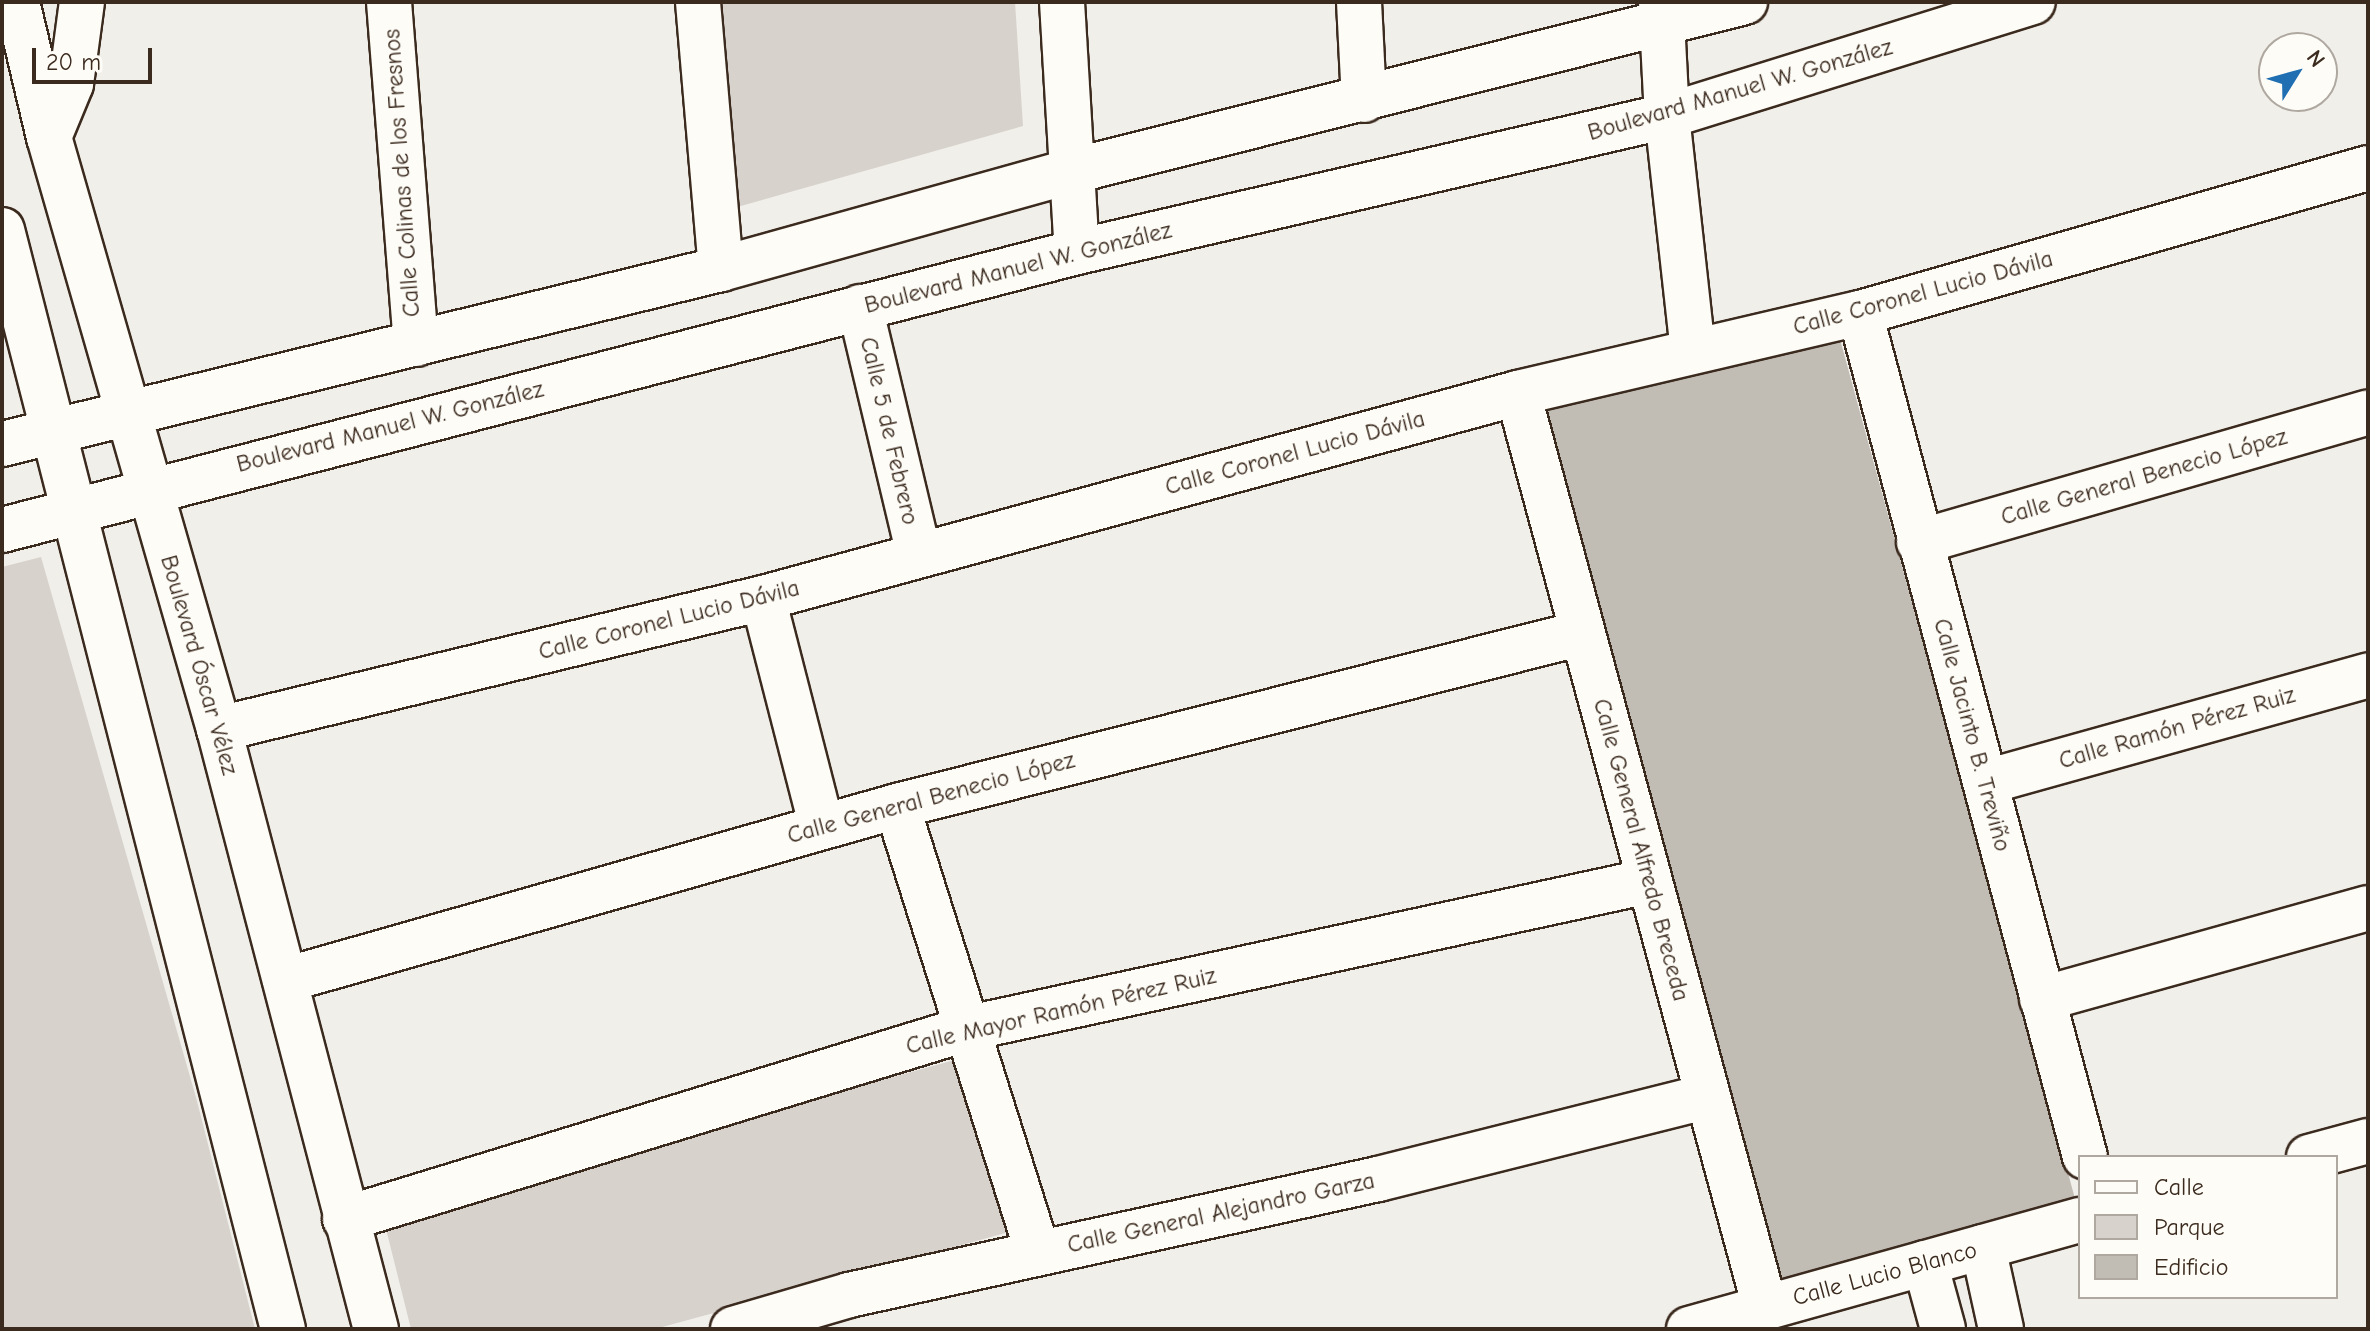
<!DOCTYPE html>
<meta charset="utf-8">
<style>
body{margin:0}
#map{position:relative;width:2370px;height:1331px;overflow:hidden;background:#f1efea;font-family:"Comic Neue",sans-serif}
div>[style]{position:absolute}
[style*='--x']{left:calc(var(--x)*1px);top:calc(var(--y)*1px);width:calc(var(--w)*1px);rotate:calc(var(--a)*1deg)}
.green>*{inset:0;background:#d7d2cc}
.building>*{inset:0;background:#c1bcb4}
.roads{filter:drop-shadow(2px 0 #3b2a1e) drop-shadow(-2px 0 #3b2a1e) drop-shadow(0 2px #3b2a1e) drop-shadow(0 -2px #3b2a1e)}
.minor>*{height:44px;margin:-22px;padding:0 22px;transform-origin:22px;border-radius:22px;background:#fdfcf7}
span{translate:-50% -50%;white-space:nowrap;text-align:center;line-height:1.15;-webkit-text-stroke:7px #fdfcf7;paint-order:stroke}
.street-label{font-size:24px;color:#3b2a1e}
.frame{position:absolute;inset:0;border:4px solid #3b2a1e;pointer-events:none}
.legend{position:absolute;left:2078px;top:1155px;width:260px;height:144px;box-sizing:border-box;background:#fdfcf7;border:2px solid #afa8a0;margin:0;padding:10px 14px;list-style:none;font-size:24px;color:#3b2a1e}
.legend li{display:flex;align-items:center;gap:16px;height:40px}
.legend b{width:40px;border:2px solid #afa8a0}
.north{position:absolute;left:2258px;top:32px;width:80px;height:80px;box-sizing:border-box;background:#fdfcf7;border:2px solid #afa8a0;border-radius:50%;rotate:53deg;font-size:22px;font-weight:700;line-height:32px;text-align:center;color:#3b2a1e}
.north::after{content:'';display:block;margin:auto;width:28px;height:36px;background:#1f6fb2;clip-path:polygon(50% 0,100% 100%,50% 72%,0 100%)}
.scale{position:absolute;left:32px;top:48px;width:120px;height:36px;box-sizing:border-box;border:4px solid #3b2a1e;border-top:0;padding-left:10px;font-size:24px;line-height:28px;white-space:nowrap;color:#3b2a1e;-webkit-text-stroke:6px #fdfcf7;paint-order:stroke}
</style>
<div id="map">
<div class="green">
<i style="clip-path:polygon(708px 2px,1015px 2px,1023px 126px,723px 211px)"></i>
<i style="clip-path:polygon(41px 557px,197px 1101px,255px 1329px,2px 1329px,2px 567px)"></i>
<i style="clip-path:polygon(962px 1058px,1009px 1232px,655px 1329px,411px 1329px,383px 1217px)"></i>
</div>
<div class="building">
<i style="clip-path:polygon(1838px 332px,2077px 1206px,1782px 1288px,1544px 403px)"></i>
</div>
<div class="roads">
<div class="minor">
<i style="--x:17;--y:2;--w:139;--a:76.7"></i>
<i style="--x:49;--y:137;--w:616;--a:73.98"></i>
<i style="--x:219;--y:729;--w:620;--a:75.34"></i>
<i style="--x:389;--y:2;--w:343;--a:85.5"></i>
<i style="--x:698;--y:2;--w:268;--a:85.1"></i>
<i style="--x:1062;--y:2;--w:250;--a:86.6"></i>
<i style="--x:1359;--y:2;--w:98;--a:87.1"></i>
<i style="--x:1661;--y:2;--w:114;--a:87"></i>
<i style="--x:1667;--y:116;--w:235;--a:83.7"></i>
<i style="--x:49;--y:137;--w:57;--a:-67.5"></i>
<i style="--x:71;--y:84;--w:83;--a:-82.4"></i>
<i style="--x:2;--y:230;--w:1134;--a:75.66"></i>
<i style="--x:860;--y:307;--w:255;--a:76.6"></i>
<i style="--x:1860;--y:313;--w:873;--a:75.07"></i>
<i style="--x:1518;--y:393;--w:947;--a:74.88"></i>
<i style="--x:2;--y:444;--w:740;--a:-13.68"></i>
<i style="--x:721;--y:269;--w:365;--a:-15.6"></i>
<i style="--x:1073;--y:171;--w:693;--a:-14.12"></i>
<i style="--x:2;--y:530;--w:1110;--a:-14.5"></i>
<i style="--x:1077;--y:252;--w:605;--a:-12.98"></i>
<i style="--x:1667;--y:116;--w:383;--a:-17.3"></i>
<i style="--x:1919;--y:542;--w:467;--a:-16.1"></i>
<i style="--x:763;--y:598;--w:236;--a:75.6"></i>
<i style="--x:219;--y:729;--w:560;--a:-13.54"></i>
<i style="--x:763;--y:598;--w:782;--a:-15.19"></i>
<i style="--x:1518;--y:393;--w:351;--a:-13.2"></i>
<i style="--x:1860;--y:313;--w:528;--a:-15.93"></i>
<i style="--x:1986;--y:782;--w:397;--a:-15.6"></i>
<i style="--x:897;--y:806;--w:469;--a:72.5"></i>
<i style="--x:285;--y:980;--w:636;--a:-15.87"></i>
<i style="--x:897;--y:806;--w:707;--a:-14.17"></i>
<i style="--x:2042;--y:999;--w:338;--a:-15.6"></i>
<i style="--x:2309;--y:1157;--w:61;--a:-15.2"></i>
<i style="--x:345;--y:1219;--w:653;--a:-17.02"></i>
<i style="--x:969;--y:1028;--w:696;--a:-12.2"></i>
<i style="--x:1983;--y:1247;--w:84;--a:77.6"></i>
<i style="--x:1925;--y:1263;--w:68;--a:74.7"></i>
<i style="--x:733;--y:1329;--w:121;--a:-16.3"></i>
<i style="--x:849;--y:1295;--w:542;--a:-12.37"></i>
<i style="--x:1378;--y:1179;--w:340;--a:-14.1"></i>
<i style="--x:1689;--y:1329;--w:406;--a:-15.6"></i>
</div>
</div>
<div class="street-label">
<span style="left:1740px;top:90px;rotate:-16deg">Boulevard Manuel W. González</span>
<span style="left:402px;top:173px;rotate:-94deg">Calle Colinas de los Fresnos</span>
<span style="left:1018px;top:268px;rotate:-14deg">Boulevard Manuel W. González</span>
<span style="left:1923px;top:293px;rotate:-15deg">Calle Coronel Lucio Dávila</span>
<span style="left:390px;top:427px;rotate:-14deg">Boulevard Manuel W. González</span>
<span style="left:889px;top:431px;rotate:77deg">Calle 5 de Febrero</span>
<span style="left:1295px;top:453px;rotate:-15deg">Calle Coronel Lucio Dávila</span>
<span style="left:2144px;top:477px;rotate:-16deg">Calle General Benecio López</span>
<span style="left:669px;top:620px;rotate:-14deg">Calle Coronel Lucio Dávila</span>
<span style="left:199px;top:665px;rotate:74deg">Boulevard Óscar Vélez</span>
<span style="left:2177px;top:728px;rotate:-16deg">Calle Ramón Pérez Ruiz</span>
<span style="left:1972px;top:735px;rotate:75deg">Calle Jacinto B. Treviño</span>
<span style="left:931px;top:798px;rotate:-15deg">Calle General Benecio López</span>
<span style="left:1641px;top:850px;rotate:75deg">Calle General Alfredo Breceda</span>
<span style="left:1061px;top:1011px;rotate:-13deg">Calle Mayor Ramón Pérez Ruiz</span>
<span style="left:1221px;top:1213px;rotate:-12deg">Calle General Alejandro Garza</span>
<span style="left:1885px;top:1274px;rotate:-15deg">Calle Lucio Blanco</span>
</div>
<div class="frame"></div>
<ul class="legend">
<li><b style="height:10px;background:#fdfcf7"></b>Calle</li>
<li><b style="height:22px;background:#d7d2cc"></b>Parque</li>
<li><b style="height:22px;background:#c1bcb4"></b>Edificio</li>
</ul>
<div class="north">N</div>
<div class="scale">20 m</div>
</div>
